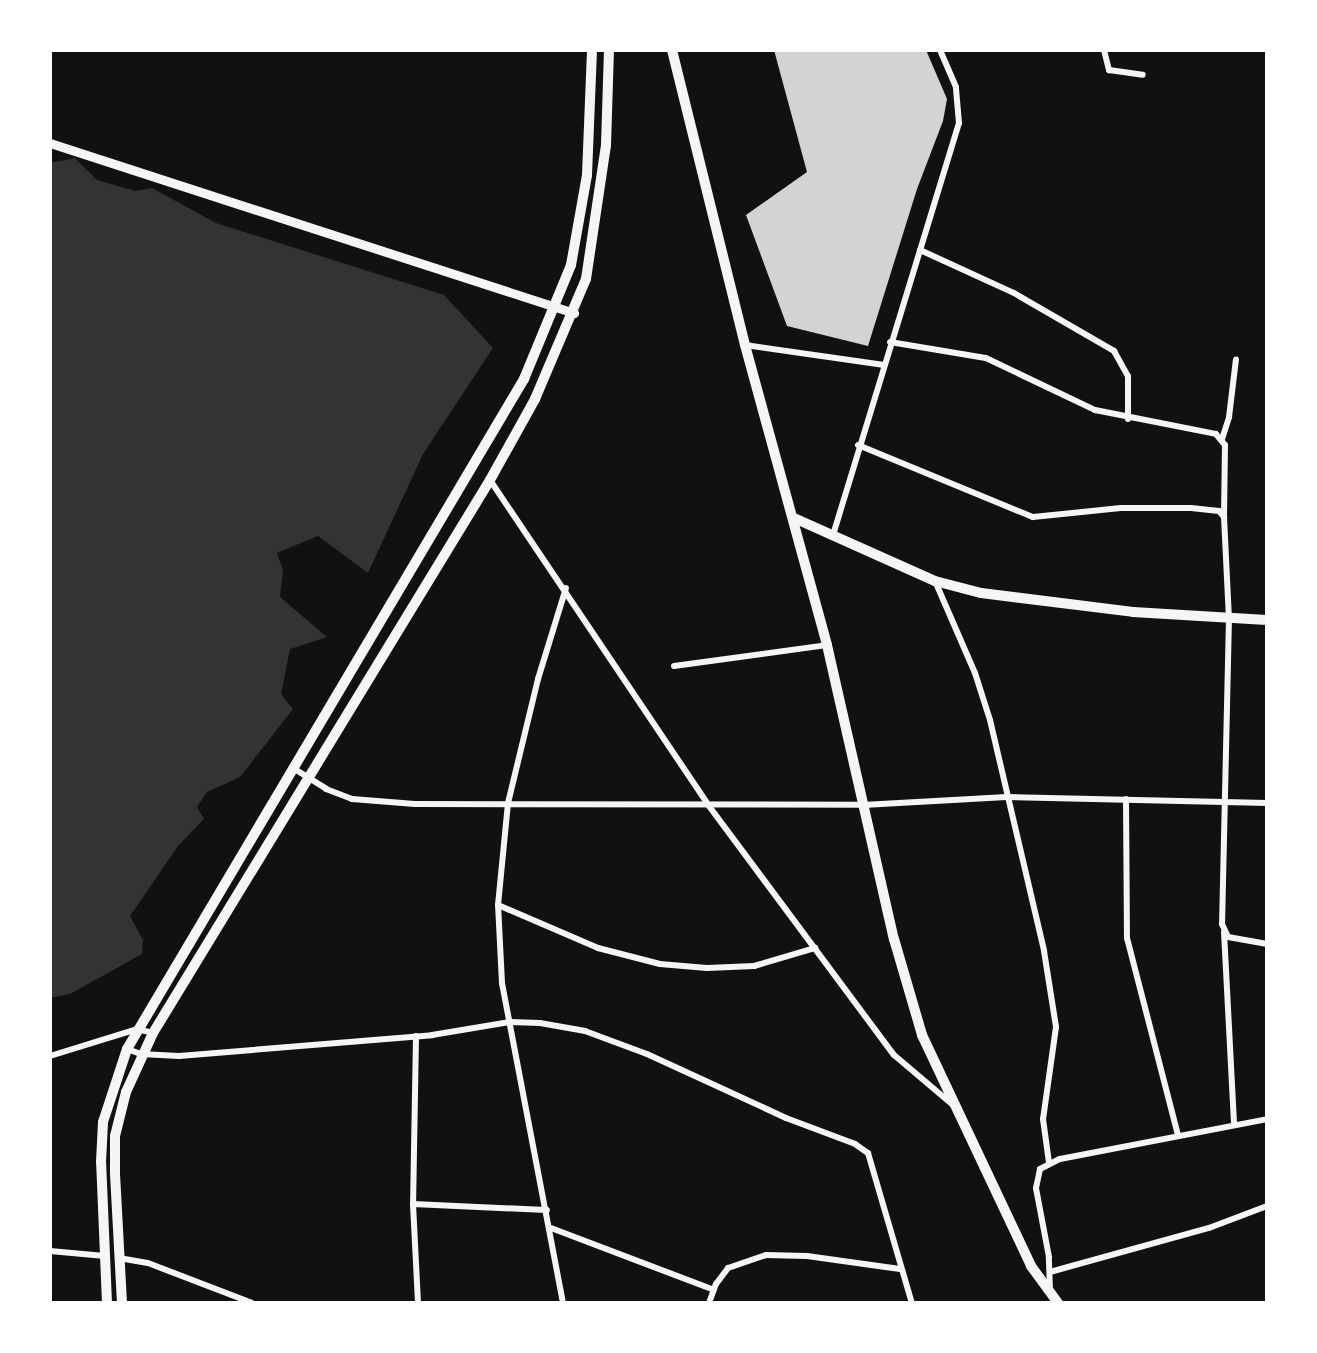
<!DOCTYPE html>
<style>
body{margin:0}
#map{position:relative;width:1317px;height:1353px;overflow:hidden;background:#111;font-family:"Titillium Web",sans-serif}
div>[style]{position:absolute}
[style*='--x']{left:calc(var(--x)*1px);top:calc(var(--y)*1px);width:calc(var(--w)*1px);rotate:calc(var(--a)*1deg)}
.water>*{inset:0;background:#333}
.building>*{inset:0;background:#d3d3d3}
.minor>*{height:6px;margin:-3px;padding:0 3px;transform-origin:3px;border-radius:3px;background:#f5f5f5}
.secondary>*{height:9px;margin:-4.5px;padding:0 4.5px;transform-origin:4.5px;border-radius:4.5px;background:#f5f5f5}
.primary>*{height:10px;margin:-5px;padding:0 5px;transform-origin:5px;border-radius:5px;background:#f5f5f5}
span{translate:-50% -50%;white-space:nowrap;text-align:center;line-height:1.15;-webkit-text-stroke:6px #fff;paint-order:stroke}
.frame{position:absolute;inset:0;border:52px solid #fff;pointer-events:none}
</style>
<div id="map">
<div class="water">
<i style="clip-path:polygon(75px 158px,97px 180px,135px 191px,152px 188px,216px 223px,444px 295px,493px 348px,423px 454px,368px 573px,318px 536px,277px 553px,283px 570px,280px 597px,327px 637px,290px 649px,281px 694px,293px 709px,240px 777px,207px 792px,197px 807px,204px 819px,178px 846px,130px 916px,143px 940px,142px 954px,70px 994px,50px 998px,50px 163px)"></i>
</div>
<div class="building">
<i style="clip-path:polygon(774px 50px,926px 50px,947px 99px,943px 121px,917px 189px,868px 346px,787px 326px,746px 215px,807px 172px)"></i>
</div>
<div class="minor">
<i style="--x:1104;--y:50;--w:21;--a:76"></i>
<i style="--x:1109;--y:70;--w:34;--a:8"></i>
<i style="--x:920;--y:250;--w:103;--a:24.6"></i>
<i style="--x:1014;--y:293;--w:116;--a:30.1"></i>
<i style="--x:1114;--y:351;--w:29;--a:61"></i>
<i style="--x:1128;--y:376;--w:43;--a:90"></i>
<i style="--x:890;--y:342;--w:97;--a:9.5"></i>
<i style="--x:986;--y:358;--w:121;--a:25.5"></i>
<i style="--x:1095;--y:410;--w:123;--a:11.2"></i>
<i style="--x:1216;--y:434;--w:14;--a:51"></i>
<i style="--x:1225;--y:445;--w:72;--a:90.8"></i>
<i style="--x:745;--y:345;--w:139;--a:8.2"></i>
<i style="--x:1222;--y:439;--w:23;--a:-72"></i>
<i style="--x:1229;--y:417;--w:58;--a:-83.1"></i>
<i style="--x:858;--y:445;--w:189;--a:22.4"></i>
<i style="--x:1033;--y:517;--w:88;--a:-5.8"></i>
<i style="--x:1121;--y:508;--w:70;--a:0"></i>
<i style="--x:1191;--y:508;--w:28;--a:6"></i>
<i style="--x:1219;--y:511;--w:8;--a:50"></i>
<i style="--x:1224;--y:517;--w:101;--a:87.2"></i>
<i style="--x:1229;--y:618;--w:306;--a:91.3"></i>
<i style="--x:1222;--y:924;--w:14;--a:65"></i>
<i style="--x:1228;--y:937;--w:40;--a:10"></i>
<i style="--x:490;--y:480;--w:388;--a:56.1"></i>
<i style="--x:706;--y:802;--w:315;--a:53.4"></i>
<i style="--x:894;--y:1055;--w:77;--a:40.3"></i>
<i style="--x:833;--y:535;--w:431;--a:-73"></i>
<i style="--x:959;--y:123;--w:36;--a:-95"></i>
<i style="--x:956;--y:87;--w:40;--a:-113.4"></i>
<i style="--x:935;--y:581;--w:100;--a:66.5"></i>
<i style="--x:975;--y:673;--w:49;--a:72.3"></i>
<i style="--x:990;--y:720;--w:237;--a:76.8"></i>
<i style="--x:1044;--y:951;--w:77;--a:81"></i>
<i style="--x:1056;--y:1027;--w:93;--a:98"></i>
<i style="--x:1043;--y:1119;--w:44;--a:82.2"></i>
<i style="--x:674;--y:666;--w:154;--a:-7.8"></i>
<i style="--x:293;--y:768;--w:39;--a:32"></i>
<i style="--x:326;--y:789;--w:28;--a:21"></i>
<i style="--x:352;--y:799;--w:63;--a:4.5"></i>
<i style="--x:415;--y:804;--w:448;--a:0.1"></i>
<i style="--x:863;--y:805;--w:144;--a:-3.2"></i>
<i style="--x:1007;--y:797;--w:260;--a:1.3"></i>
<i style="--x:1126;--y:799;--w:139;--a:89.6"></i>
<i style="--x:1127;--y:938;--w:203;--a:75.5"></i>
<i style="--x:498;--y:905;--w:109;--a:23.3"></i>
<i style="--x:598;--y:948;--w:64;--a:14.5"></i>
<i style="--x:660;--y:964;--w:47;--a:4.9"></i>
<i style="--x:707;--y:968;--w:47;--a:-2.4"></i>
<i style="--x:754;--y:966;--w:64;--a:-16.4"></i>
<i style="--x:1224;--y:932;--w:192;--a:87"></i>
<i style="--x:416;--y:1036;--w:168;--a:91"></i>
<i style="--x:413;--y:1204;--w:99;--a:87.1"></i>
<i style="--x:127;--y:1049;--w:15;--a:20"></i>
<i style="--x:141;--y:1054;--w:38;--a:3"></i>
<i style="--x:179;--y:1056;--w:254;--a:-4.7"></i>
<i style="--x:432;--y:1035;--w:79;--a:-9.5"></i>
<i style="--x:510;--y:1022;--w:30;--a:2"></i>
<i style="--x:540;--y:1023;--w:46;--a:10.1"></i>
<i style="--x:585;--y:1031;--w:66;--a:20.4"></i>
<i style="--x:647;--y:1054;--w:153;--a:24.7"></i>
<i style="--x:786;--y:1118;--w:74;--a:20.6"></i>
<i style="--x:855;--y:1144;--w:16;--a:35"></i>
<i style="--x:868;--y:1153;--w:156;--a:73.7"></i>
<i style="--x:50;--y:1056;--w:91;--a:-17.2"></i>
<i style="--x:137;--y:1029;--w:16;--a:14"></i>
<i style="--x:413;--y:1204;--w:134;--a:2.6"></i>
<i style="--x:551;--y:1228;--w:174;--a:20.8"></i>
<i style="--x:50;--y:1251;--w:55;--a:5.2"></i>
<i style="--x:119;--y:1258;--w:29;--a:10"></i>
<i style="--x:148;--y:1263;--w:111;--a:21"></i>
<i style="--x:1050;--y:1272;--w:165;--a:-15.5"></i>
<i style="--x:1209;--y:1228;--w:62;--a:-20.8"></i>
<i style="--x:1050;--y:1291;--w:34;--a:-92"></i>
<i style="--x:1049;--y:1257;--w:70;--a:-100.7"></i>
<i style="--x:1036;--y:1188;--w:19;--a:-78"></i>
<i style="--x:1040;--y:1169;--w:22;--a:-27"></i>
<i style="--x:1060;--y:1159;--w:211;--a:-10.9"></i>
<i style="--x:563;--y:1303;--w:326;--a:-100.8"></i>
<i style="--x:502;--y:983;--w:78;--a:-92.9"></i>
<i style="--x:498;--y:905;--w:102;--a:-84.4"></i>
<i style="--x:508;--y:803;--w:128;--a:-76.4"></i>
<i style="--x:538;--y:679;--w:95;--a:-72.9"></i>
<i style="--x:709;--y:1303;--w:20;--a:-70"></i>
<i style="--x:716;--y:1284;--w:20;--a:-53"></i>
<i style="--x:728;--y:1268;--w:40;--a:-18.9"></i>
<i style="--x:766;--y:1255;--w:41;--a:1.4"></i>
<i style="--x:807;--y:1256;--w:94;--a:8"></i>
</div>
<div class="secondary">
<i style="--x:50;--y:143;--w:551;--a:17.97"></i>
</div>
<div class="primary">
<i style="--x:672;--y:50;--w:304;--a:76.1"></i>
<i style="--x:745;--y:345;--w:311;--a:74.7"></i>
<i style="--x:827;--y:645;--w:302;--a:77.2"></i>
<i style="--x:894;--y:939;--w:100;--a:73.7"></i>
<i style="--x:922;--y:1035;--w:255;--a:64.7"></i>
<i style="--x:1031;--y:1266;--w:46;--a:53.9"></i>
<i style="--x:794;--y:518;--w:154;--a:24.1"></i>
<i style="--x:935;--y:581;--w:48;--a:14.6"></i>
<i style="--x:981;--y:593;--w:153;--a:7.1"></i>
<i style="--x:1133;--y:612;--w:134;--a:3.4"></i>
<i style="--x:107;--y:1303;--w:141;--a:-92.4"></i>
<i style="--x:101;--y:1162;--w:40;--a:-87.1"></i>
<i style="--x:103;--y:1122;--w:77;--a:-71.8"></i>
<i style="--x:127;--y:1049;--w:779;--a:-59.35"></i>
<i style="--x:524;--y:379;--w:123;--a:-67.6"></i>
<i style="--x:571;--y:265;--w:91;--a:-79.9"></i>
<i style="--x:587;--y:175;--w:125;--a:-87.7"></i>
<i style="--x:122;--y:1303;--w:131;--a:-93.1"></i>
<i style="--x:115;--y:1172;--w:36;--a:-90"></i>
<i style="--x:115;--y:1136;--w:45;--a:-76"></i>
<i style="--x:126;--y:1092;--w:65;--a:-65.4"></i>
<i style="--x:153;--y:1033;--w:648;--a:-58.64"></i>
<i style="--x:490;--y:480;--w:93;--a:-60.9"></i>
<i style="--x:535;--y:399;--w:130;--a:-67"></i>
<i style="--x:586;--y:279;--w:135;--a:-81.5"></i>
<i style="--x:606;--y:145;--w:95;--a:-88.2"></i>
</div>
<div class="frame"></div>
</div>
